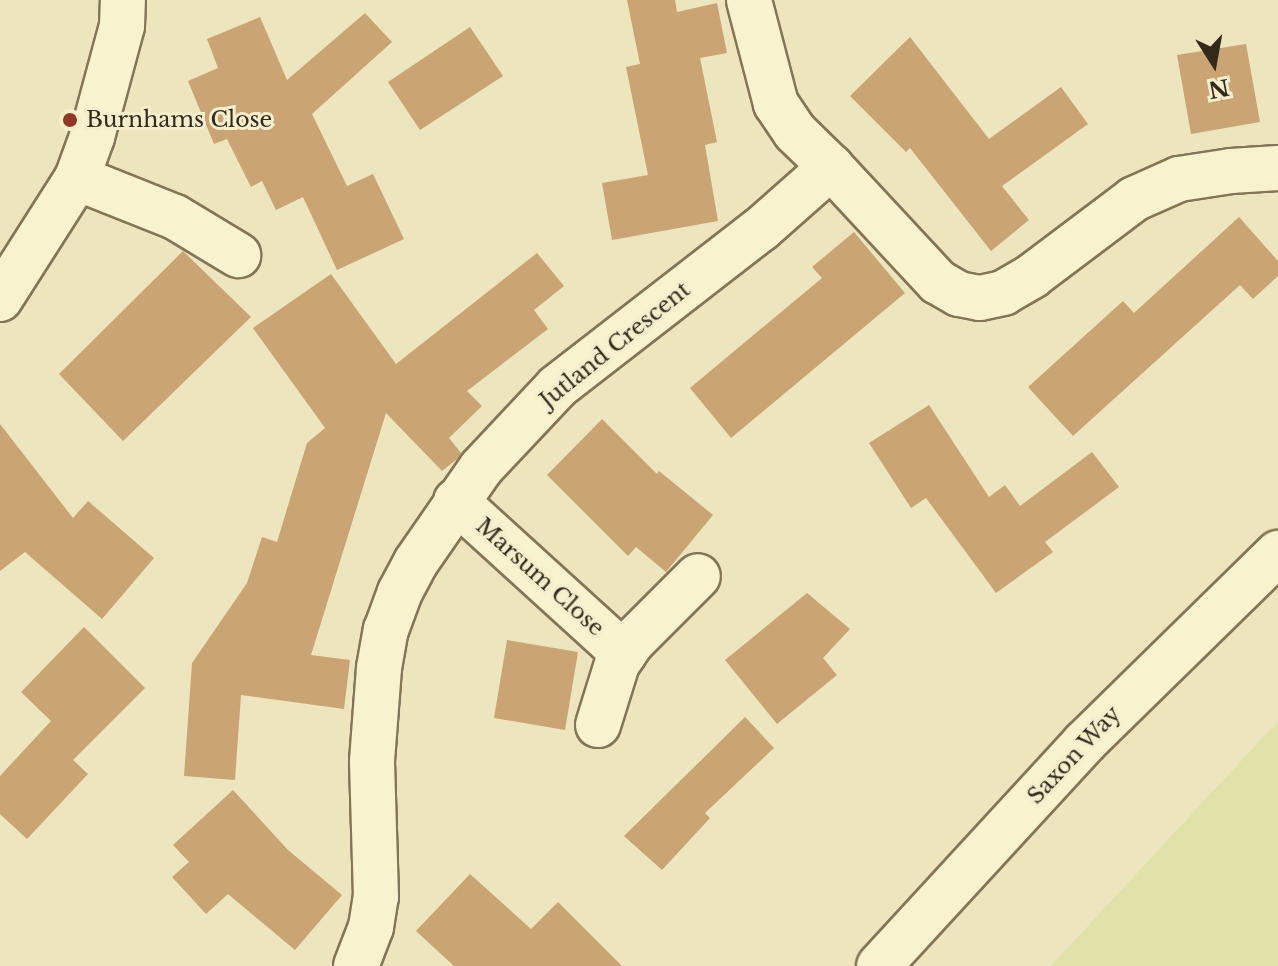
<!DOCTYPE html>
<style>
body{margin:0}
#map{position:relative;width:1278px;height:966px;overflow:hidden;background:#ece5bd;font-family:"Libre Baskerville",serif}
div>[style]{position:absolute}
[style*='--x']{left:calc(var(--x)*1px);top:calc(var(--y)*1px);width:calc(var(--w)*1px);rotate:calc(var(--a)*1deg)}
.farmland>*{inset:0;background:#e1e1aa}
.building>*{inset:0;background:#caa473}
.roads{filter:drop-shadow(2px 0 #837557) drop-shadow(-2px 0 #837557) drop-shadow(0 2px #837557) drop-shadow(0 -2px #837557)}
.minor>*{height:44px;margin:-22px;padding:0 22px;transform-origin:22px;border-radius:22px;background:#f8f2cf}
.tertiary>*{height:44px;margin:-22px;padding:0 22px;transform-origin:22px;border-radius:22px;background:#f8f2cf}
.dots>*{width:22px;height:22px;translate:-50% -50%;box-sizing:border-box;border:4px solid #f4eecc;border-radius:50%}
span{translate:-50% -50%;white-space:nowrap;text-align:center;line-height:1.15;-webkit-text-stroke:6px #f4eecc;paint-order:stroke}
.poi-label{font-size:22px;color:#332a1b}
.left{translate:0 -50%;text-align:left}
.street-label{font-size:22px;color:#332a1b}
.north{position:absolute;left:1174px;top:24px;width:80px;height:80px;-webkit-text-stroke:6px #f4eecc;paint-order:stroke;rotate:169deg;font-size:22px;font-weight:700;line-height:32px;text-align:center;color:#332a1b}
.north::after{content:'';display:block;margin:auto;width:28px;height:36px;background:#332a1b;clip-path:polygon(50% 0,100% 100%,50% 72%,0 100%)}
</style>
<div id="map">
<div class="farmland">
<i style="clip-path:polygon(1278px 721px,1278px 966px,1051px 966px)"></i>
</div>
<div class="building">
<i style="clip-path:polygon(627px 0,675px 0,677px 12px,717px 3px,727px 53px,700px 58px,717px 142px,705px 145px,718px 221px,612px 240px,602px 183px,648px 175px,626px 67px,640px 64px)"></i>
<i style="clip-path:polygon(365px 13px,392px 42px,312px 114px,347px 186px,373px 174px,404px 239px,337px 270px,303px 197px,276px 210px,262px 181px,251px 187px,227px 139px,214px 144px,188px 81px,218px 68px,207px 39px,260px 17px,287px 80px)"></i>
<i style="clip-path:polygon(470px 27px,503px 76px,420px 130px,388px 82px)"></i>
<i style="clip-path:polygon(910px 37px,989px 139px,1061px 87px,1088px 124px,1002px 186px,1029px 220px,991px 251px,910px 148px,906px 152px,850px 96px)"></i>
<i style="clip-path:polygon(1246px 44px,1260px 122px,1191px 134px,1177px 55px)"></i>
<i style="clip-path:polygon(1239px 217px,1278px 261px,1278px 276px,1253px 299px,1240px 285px,1073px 436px,1028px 387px,1123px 301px,1134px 313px)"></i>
<i style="clip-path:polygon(854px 232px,905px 293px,731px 438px,690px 388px,822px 278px,812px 267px)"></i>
<i style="clip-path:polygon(183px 251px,251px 317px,123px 441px,59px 374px)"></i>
<i style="clip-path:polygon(537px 253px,564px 286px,534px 310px,548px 329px,467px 391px,482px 406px,449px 438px,461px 453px,457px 459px,442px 471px,386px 413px,311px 655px,350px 660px,344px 709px,241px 695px,235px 780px,184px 776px,192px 663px,247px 583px,262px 537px,277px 542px,307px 443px,325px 428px,253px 328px,331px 274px,396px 364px)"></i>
<i style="clip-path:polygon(929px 405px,989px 497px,1005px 485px,1020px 506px,1092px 452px,1119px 487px,1045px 542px,1053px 552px,996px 593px,926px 498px,911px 508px,869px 443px)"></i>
<i style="clip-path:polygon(602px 419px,657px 474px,659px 471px,713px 515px,666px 572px,636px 547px,628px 556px,547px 475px)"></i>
<i style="clip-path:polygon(0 424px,73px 518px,88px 501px,154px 558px,102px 619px,25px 552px,0 571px)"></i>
<i style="clip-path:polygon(807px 593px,850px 629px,823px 658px,837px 675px,777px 724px,725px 660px)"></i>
<i style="clip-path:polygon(84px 627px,145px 688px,73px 760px,88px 774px,27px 839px,0 814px,0 776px,51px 721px,21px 692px)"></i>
<i style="clip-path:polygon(507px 640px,578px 652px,565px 730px,494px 718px)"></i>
<i style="clip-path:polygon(745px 717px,774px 748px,705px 813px,710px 818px,662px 870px,624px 836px)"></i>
<i style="clip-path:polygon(233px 790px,288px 850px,342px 895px,295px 950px,228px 894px,206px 914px,172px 877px,189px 862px,173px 845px)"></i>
<i style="clip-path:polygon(470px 874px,531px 929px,558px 902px,622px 966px,454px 966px,416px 931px)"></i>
</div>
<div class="roads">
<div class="minor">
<i style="--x:831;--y:167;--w:157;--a:47.1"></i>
<i style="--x:938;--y:282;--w:24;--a:30"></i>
<i style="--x:959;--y:294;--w:21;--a:11"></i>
<i style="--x:980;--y:298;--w:24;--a:-12"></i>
<i style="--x:1003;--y:293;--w:34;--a:-30"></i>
<i style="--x:1032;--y:276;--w:128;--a:-37"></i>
<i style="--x:1134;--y:199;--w:49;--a:-24"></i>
<i style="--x:1179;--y:179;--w:53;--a:-8.7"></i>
<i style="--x:1231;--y:171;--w:47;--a:-3.7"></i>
<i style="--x:77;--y:178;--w:105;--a:21.7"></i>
<i style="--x:175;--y:217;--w:74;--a:31.1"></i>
<i style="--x:0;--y:299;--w:143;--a:-57.5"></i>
<i style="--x:77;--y:178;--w:44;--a:-69.9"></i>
<i style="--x:92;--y:137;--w:115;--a:-74.9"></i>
<i style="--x:122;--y:26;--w:26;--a:-88"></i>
<i style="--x:456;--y:501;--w:227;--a:42.3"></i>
<i style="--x:598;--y:725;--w:64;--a:-72.7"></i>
<i style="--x:617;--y:664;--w:27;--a:-56"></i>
<i style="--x:632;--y:642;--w:93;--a:-45"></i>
<i style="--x:356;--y:966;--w:42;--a:-69"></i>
<i style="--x:371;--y:927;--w:30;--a:-81"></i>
<i style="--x:376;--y:897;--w:136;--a:-91.7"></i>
<i style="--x:372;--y:761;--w:93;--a:-85.7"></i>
<i style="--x:379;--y:668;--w:39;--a:-80"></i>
<i style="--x:386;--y:630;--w:40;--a:-69.8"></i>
<i style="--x:400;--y:592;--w:34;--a:-62"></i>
<i style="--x:416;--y:562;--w:114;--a:-55.3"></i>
<i style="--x:481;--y:468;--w:111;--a:-46.8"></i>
<i style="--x:557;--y:387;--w:258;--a:-37.8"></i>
<i style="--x:761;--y:229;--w:94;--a:-41.5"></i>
<i style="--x:831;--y:167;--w:50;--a:-135.8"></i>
<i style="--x:795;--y:132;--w:34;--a:-124"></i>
<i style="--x:776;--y:104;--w:107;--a:-104.6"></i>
</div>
<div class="tertiary">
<i style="--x:879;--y:966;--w:303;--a:-47.4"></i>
<i style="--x:1084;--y:743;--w:272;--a:-44.4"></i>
</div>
</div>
<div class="dots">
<i style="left:70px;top:120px;background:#913728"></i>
</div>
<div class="poi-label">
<span class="left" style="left:86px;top:120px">Burnhams Close</span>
</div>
<div class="street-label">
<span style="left:615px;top:345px;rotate:-39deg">Jutland Crescent</span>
<span style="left:540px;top:577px;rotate:42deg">Marsum Close</span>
<span style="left:1074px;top:755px;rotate:-47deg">Saxon Way</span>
</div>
<div class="north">N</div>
</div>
